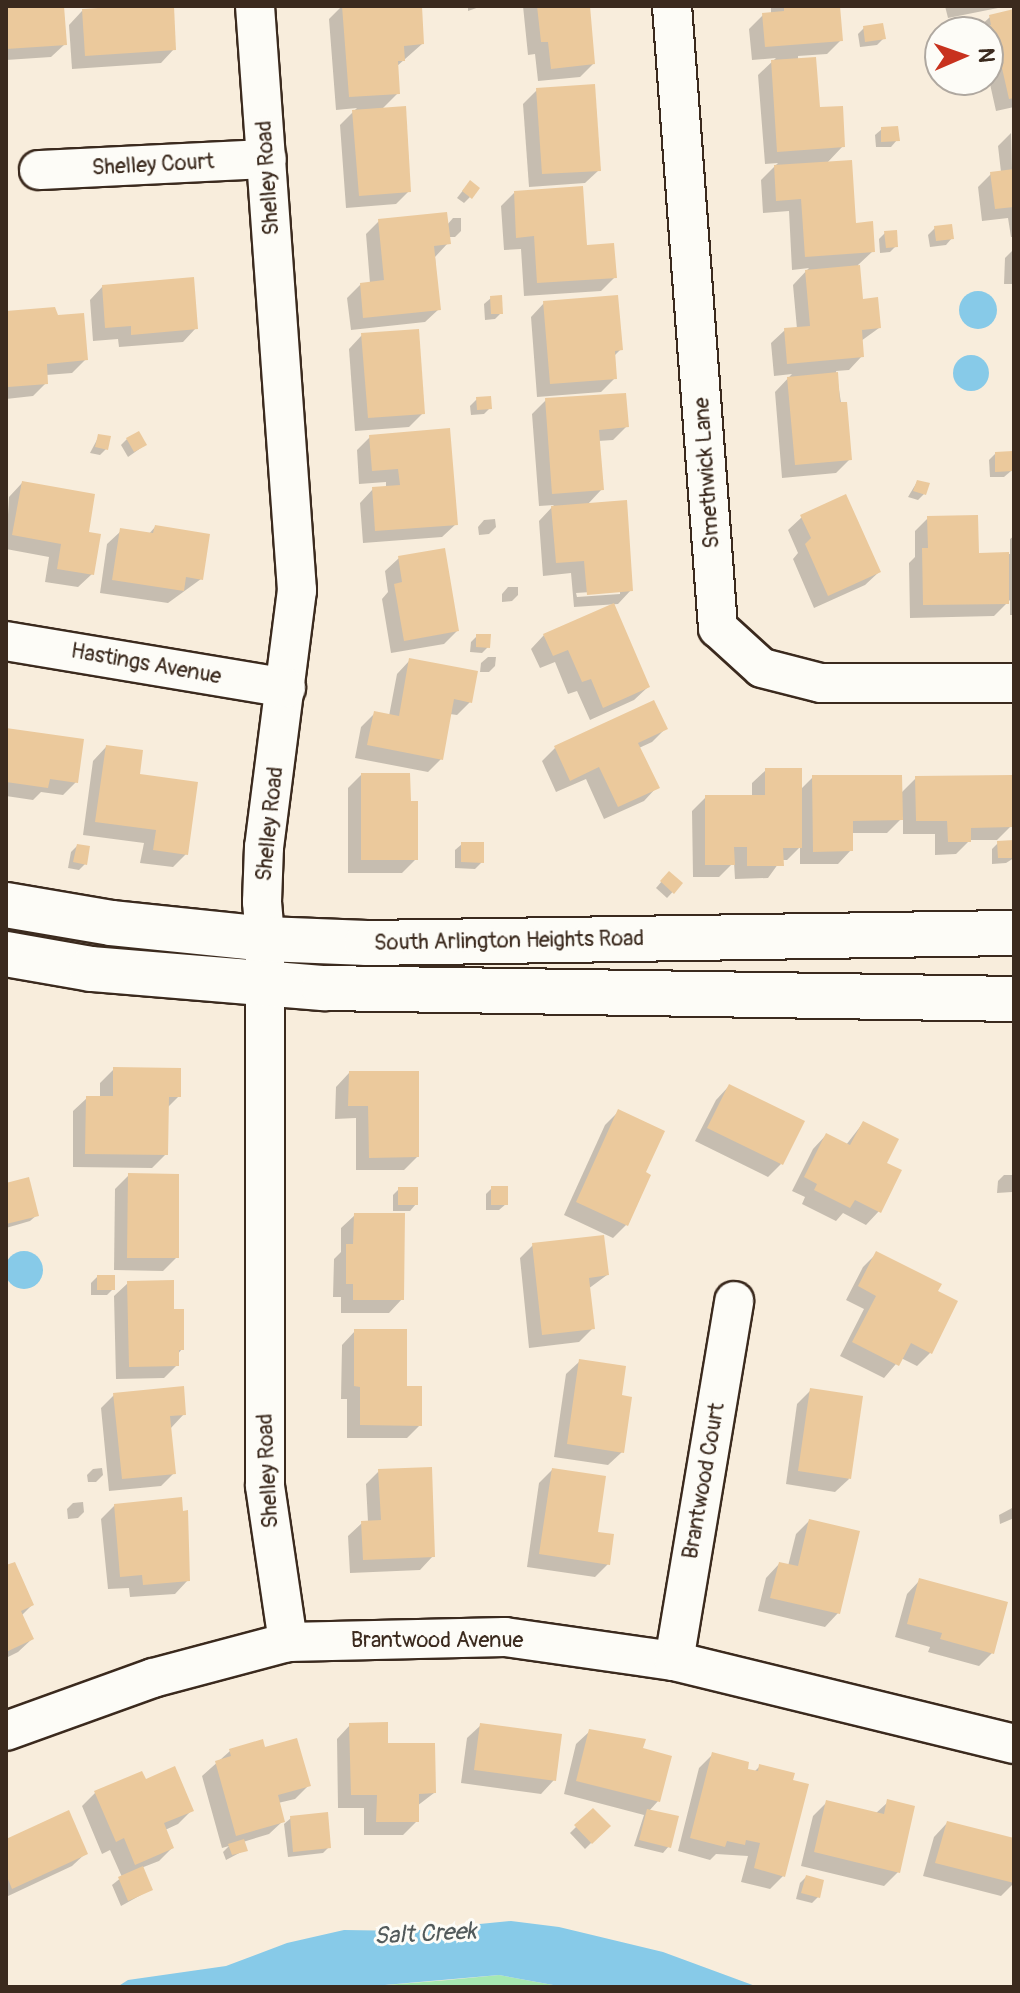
<!DOCTYPE html>
<style>
body{margin:0}
#map{position:relative;width:1020px;height:1993px;overflow:hidden;background:#f8eddc;font-family:Pangolin,sans-serif}
div>[style]{position:absolute}
[style*='--x']{left:calc(var(--x)*1px);top:calc(var(--y)*1px);width:calc(var(--w)*1px);rotate:calc(var(--a)*1deg)}
.green>*{inset:0;background:#a6e8b2}
.water>*{inset:0;background:#87cae8}
.round{border-radius:50%}
.shadow>*{inset:0;background:#0003}
.building>*{inset:0;background:#ebc99c}
.roads{filter:drop-shadow(2px 0 #3b2a1e) drop-shadow(-2px 0 #3b2a1e) drop-shadow(0 2px #3b2a1e) drop-shadow(0 -2px #3b2a1e)}
.minor>*{height:38px;margin:-19px;padding:0 19px;transform-origin:19px;border-radius:19px;background:#fdfcf7}
.secondary>*{height:44px;margin:-22px;padding:0 22px;transform-origin:22px;border-radius:22px;background:#fdfcf7}
span{translate:-50% -50%;white-space:nowrap;text-align:center;line-height:1.15;-webkit-text-stroke:6px #fdfcf7;paint-order:stroke}
.street-label{font-size:22px;color:#3b2a1e}
.water-label{font-size:24px;color:#525a5b;font-style:italic}
.frame{position:absolute;inset:0;border:8px solid #3b2a1e;pointer-events:none}
.north{position:absolute;left:924px;top:16px;width:80px;height:80px;box-sizing:border-box;background:#fdfcf7;border:2px solid #afa8a0;border-radius:50%;rotate:88deg;font-size:22px;font-weight:700;line-height:32px;text-align:center;color:#3b2a1e}
.north::after{content:'';display:block;margin:auto;width:28px;height:36px;background:#c8321e;clip-path:polygon(50% 0,100% 100%,50% 72%,0 100%)}
</style>
<div id="map">
<div class="green">
<i style="clip-path:polygon(499px 1975px,564px 1987px,362px 1987px,448px 1980px)"></i>
</div>
<div class="water">
<i class="round" style="left:959px;top:291px;width:38px;height:38px"></i>
<i class="round" style="left:953px;top:355px;width:36px;height:36px"></i>
<i class="round" style="left:5px;top:1251px;width:38px;height:38px"></i>
<i style="clip-path:polygon(511px 1921px,559px 1927px,663px 1952px,758px 1987px,564px 1987px,499px 1975px,362px 1987px,117px 1987px,128px 1980px,226px 1966px,287px 1943px,344px 1930px,409px 1931px)"></i>
</div>
<div class="shadow">
<i style="clip-path:polygon(6px 6px,62px 6px,65px 44px,51px 57px,6px 60px)"></i>
<i style="clip-path:polygon(172px 6px,174px 49px,161px 63px,72px 69px,69px 25px,82px 11px)"></i>
<i style="clip-path:polygon(342px 6px,420px 6px,422px 44px,396px 67px,398px 93px,381px 110px,409px 191px,396px 204px,346px 208px,340px 125px,357px 108px,336px 110px,329px 19px)"></i>
<i style="clip-path:polygon(468px 6px,482px 6px,468px 11px)"></i>
<i style="clip-path:polygon(523px 6px,588px 6px,593px 64px,580px 77px,538px 81px,535px 54px,528px 55px)"></i>
<i style="clip-path:polygon(771px 6px,838px 6px,841px 40px,827px 54px,798px 56px,798px 60px,818px 109px,843px 146px,826px 164px,854px 225px,873px 251px,858px 265px,861px 301px,879px 328px,861px 341px,862px 356px,849px 370px,836px 371px,850px 459px,836px 473px,782px 478px,775px 392px,792px 374px,774px 376px,771px 343px,785px 330px,797px 329px,793px 285px,809px 268px,792px 270px,789px 211px,763px 213px,761px 180px,778px 163px,765px 164px,758px 75px,776px 58px,752px 60px,749px 29px,763px 15px,771px 14px)"></i>
<i style="clip-path:polygon(945px 6px,1008px 6px,948px 18px)"></i>
<i style="clip-path:polygon(1014px 12px,1014px 107px,996px 111px,988px 75px,988px 32px,969px 32px,976px 30px,990px 17px)"></i>
<i style="clip-path:polygon(864px 28px,883px 39px,877px 45px,860px 47px,858px 34px)"></i>
<i style="clip-path:polygon(537px 90px,599px 170px,585px 183px,529px 187px,523px 104px)"></i>
<i style="clip-path:polygon(882px 129px,897px 140px,891px 147px,876px 147px,875px 135px)"></i>
<i style="clip-path:polygon(1011px 133px,1014px 237px,1011px 237px,1008px 218px,982px 221px,978px 187px,991px 174px,1001px 172px,998px 146px)"></i>
<i style="clip-path:polygon(464px 189px,470px 197px,464px 203px,457px 198px)"></i>
<i style="clip-path:polygon(514px 193px,585px 247px,615px 277px,601px 291px,524px 296px,521px 249px,504px 250px,501px 206px)"></i>
<i style="clip-path:polygon(453px 218px,461px 218px,461px 231px,455px 237px,448px 237px,448px 243px,435px 257px,439px 309px,425px 322px,351px 330px,347px 298px,361px 284px,370px 283px,366px 234px,379px 221px,447px 225px)"></i>
<i style="clip-path:polygon(935px 228px,952px 238px,946px 245px,930px 247px,928px 235px)"></i>
<i style="clip-path:polygon(885px 233px,896px 246px,890px 252px,880px 253px,879px 239px)"></i>
<i style="clip-path:polygon(1014px 249px,1014px 284px,1004px 284px,1005px 258px)"></i>
<i style="clip-path:polygon(103px 286px,196px 328px,183px 342px,119px 347px,118px 339px,93px 341px,90px 300px)"></i>
<i style="clip-path:polygon(491px 298px,501px 313px,495px 319px,485px 320px,484px 304px)"></i>
<i style="clip-path:polygon(544px 303px,620px 350px,613px 357px,615px 378px,601px 392px,537px 397px,531px 317px)"></i>
<i style="clip-path:polygon(53px 309px,86px 359px,72px 373px,46px 375px,46px 383px,33px 396px,6px 399px,6px 313px)"></i>
<i style="clip-path:polygon(362px 335px,422px 414px,409px 427px,355px 431px,349px 349px)"></i>
<i style="clip-path:polygon(477px 399px,490px 408px,484px 414px,471px 415px,470px 406px)"></i>
<i style="clip-path:polygon(evenodd,546px 400px,626px 427px,613px 440px,598px 441px,602px 489px,587px 505px,631px 590px,618px 604px,574px 607px,571px 573px,543px 576px,539px 521px,554px 505px,539px 506px,532px 414px,546px 400px,620px 590px,620px 594px,577px 597px,576px 593px,620px 590px)"></i>
<i style="clip-path:polygon(99px 436px,106px 449px,100px 455px,90px 453px)"></i>
<i style="clip-path:polygon(370px 437px,456px 524px,442px 537px,363px 543px,360px 503px,373px 489px,386px 488px,386px 482px,359px 484px,357px 450px)"></i>
<i style="clip-path:polygon(127px 439px,145px 445px,128px 457px,121px 445px)"></i>
<i style="clip-path:polygon(995px 454px,1011px 471px,1004px 477px,990px 477px,989px 460px)"></i>
<i style="clip-path:polygon(917px 482px,924px 494px,918px 500px,908px 497px)"></i>
<i style="clip-path:polygon(22px 483px,92px 574px,78px 587px,45px 582px,49px 557px,6px 549px,9px 497px)"></i>
<i style="clip-path:polygon(802px 517px,879px 572px,865px 585px,814px 608px,793px 559px,798px 553px,788px 530px)"></i>
<i style="clip-path:polygon(928px 518px,977px 555px,1010px 554px,1010px 539px,1014px 536px,1014px 615px,1010px 615px,1010px 600px,994px 616px,910px 618px,909px 563px,915px 557px,915px 531px)"></i>
<i style="clip-path:polygon(495px 519px,496px 527px,489px 534px,479px 535px,478px 527px,484px 520px)"></i>
<i style="clip-path:polygon(155px 527px,201px 579px,168px 603px,100px 593px,107px 544px,121px 531px,148px 535px)"></i>
<i style="clip-path:polygon(399px 558px,457px 631px,444px 644px,391px 653px,382px 599px,388px 592px,385px 571px)"></i>
<i style="clip-path:polygon(508px 587px,518px 587px,518px 595px,512px 601px,502px 602px,502px 594px)"></i>
<i style="clip-path:polygon(544px 635px,648px 687px,634px 700px,590px 720px,577px 691px,568px 694px,555px 662px,540px 668px,531px 649px)"></i>
<i style="clip-path:polygon(477px 636px,488px 647px,482px 653px,470px 652px,471px 642px)"></i>
<i style="clip-path:polygon(488px 657px,496px 657px,495px 666px,489px 672px,480px 672px,481px 663px)"></i>
<i style="clip-path:polygon(410px 660px,470px 702px,457px 715px,450px 714px,441px 759px,428px 772px,355px 758px,361px 727px,375px 713px,389px 716px,397px 674px)"></i>
<i style="clip-path:polygon(665px 729px,652px 742px,639px 748px,657px 787px,644px 801px,604px 819px,586px 779px,556px 792px,542px 761px,555px 748px)"></i>
<i style="clip-path:polygon(6px 730px,76px 782px,63px 795px,41px 792px,33px 800px,6px 796px)"></i>
<i style="clip-path:polygon(106px 747px,137px 776px,186px 854px,173px 867px,140px 863px,144px 843px,83px 835px,93px 761px)"></i>
<i style="clip-path:polygon(766px 770px,800px 790px,813px 777px,901px 793px,916px 778px,1010px 786px,1014px 782px,1014px 858px,1006px 863px,992px 864px,992px 849px,998px 843px,1013px 842px,1012px 825px,997px 840px,970px 840px,956px 854px,935px 855px,935px 834px,903px 834px,903px 817px,887px 833px,851px 833px,851px 850px,838px 864px,800px 864px,800px 847px,787px 860px,781px 860px,768px 878px,735px 879px,734px 862px,719px 877px,693px 877px,692px 811px,705px 798px,752px 797px,752px 783px)"></i>
<i style="clip-path:polygon(361px 775px,416px 859px,402px 873px,348px 873px,348px 788px)"></i>
<i style="clip-path:polygon(462px 844px,482px 862px,475px 869px,455px 868px,455px 850px)"></i>
<i style="clip-path:polygon(77px 846px,85px 864px,79px 870px,68px 868px,71px 852px)"></i>
<i style="clip-path:polygon(669px 873px,681px 883px,667px 898px,656px 888px)"></i>
<i style="clip-path:polygon(114px 1069px,179px 1096px,167px 1108px,166px 1154px,152px 1168px,73px 1167px,73px 1111px,87px 1098px,100px 1098px,100px 1083px)"></i>
<i style="clip-path:polygon(349px 1073px,417px 1157px,404px 1170px,356px 1170px,356px 1118px,335px 1119px,336px 1087px)"></i>
<i style="clip-path:polygon(729px 1086px,781px 1164px,768px 1177px,695px 1141px,716px 1100px)"></i>
<i style="clip-path:polygon(619px 1111px,626px 1225px,613px 1238px,564px 1215px,605px 1125px)"></i>
<i style="clip-path:polygon(863px 1123px,884px 1164px,879px 1211px,866px 1225px,843px 1213px,836px 1221px,802px 1204px,805px 1197px,792px 1191px,813px 1149px,826px 1135px,846px 1145px)"></i>
<i style="clip-path:polygon(129px 1175px,176px 1258px,163px 1271px,114px 1270px,115px 1189px)"></i>
<i style="clip-path:polygon(1004px 1175px,1014px 1175px,1012px 1192px,997px 1193px,998px 1181px)"></i>
<i style="clip-path:polygon(6px 1185px,37px 1215px,30px 1221px,6px 1228px)"></i>
<i style="clip-path:polygon(492px 1188px,506px 1204px,499px 1210px,486px 1210px,486px 1194px)"></i>
<i style="clip-path:polygon(399px 1189px,416px 1204px,410px 1211px,393px 1211px,393px 1195px)"></i>
<i style="clip-path:polygon(355px 1215px,402px 1299px,389px 1313px,341px 1313px,341px 1297px,333px 1297px,334px 1259px,341px 1252px,341px 1228px)"></i>
<i style="clip-path:polygon(533px 1245px,607px 1275px,588px 1289px,592px 1329px,579px 1342px,529px 1348px,520px 1258px)"></i>
<i style="clip-path:polygon(877px 1253px,935px 1292px,930px 1353px,917px 1366px,901px 1358px,884px 1378px,840px 1356px,864px 1309px,846px 1300px,863px 1267px)"></i>
<i style="clip-path:polygon(97px 1277px,113px 1289px,107px 1295px,91px 1295px,91px 1283px)"></i>
<i style="clip-path:polygon(128px 1283px,172px 1311px,182px 1349px,177px 1355px,177px 1365px,164px 1378px,116px 1379px,114px 1296px)"></i>
<i style="clip-path:polygon(355px 1331px,405px 1388px,420px 1425px,407px 1438px,347px 1438px,347px 1399px,341px 1399px,342px 1345px)"></i>
<i style="clip-path:polygon(580px 1361px,620px 1397px,622px 1452px,608px 1465px,554px 1457px,566px 1374px)"></i>
<i style="clip-path:polygon(811px 1390px,849px 1479px,835px 1492px,786px 1484px,797px 1404px)"></i>
<i style="clip-path:polygon(114px 1395px,184px 1414px,170px 1429px,174px 1473px,161px 1486px,109px 1491px,101px 1408px)"></i>
<i style="clip-path:polygon(102px 1468px,103px 1475px,96px 1482px,88px 1482px,87px 1475px,93px 1469px)"></i>
<i style="clip-path:polygon(552px 1470px,596px 1533px,608px 1564px,595px 1577px,527px 1567px,539px 1483px)"></i>
<i style="clip-path:polygon(379px 1471px,433px 1556px,420px 1570px,350px 1573px,348px 1536px,362px 1523px,368px 1522px,366px 1484px)"></i>
<i style="clip-path:polygon(83px 1502px,84px 1512px,78px 1518px,68px 1519px,67px 1509px,73px 1503px)"></i>
<i style="clip-path:polygon(115px 1505px,188px 1580px,175px 1594px,130px 1597px,129px 1588px,108px 1589px,101px 1519px)"></i>
<i style="clip-path:polygon(1014px 1507px,1014px 1518px,1000px 1524px,999px 1515px)"></i>
<i style="clip-path:polygon(809px 1521px,838px 1613px,825px 1627px,758px 1611px,766px 1578px,779px 1564px,788px 1566px,796px 1534px)"></i>
<i style="clip-path:polygon(6px 1568px,32px 1605px,21px 1616px,32px 1639px,18px 1652px,6px 1658px)"></i>
<i style="clip-path:polygon(920px 1580px,992px 1653px,979px 1666px,928px 1652px,930px 1647px,895px 1637px,907px 1594px)"></i>
<i style="clip-path:polygon(350px 1725px,386px 1745px,434px 1793px,417px 1806px,417px 1821px,403px 1835px,364px 1835px,364px 1808px,338px 1808px,337px 1739px)"></i>
<i style="clip-path:polygon(481px 1725px,554px 1780px,541px 1794px,461px 1783px,467px 1738px)"></i>
<i style="clip-path:polygon(590px 1731px,641px 1750px,658px 1801px,649px 1811px,669px 1846px,663px 1853px,634px 1846px,644px 1815px,564px 1794px,576px 1744px)"></i>
<i style="clip-path:polygon(264px 1749px,309px 1785px,295px 1799px,278px 1803px,283px 1821px,269px 1834px,243px 1842px,245px 1850px,226px 1860px,223px 1852px,229px 1846px,222px 1848px,202px 1776px,230px 1751px)"></i>
<i style="clip-path:polygon(713px 1754px,754px 1772px,760px 1766px,783px 1876px,770px 1889px,741px 1882px,748px 1856px,716px 1854px,710px 1860px,678px 1851px,699px 1768px)"></i>
<i style="clip-path:polygon(144px 1782px,192px 1810px,178px 1824px,165px 1830px,172px 1848px,159px 1861px,141px 1868px,150px 1890px,121px 1906px,112px 1885px,122px 1877px,110px 1850px,102px 1854px,82px 1806px,95px 1793px)"></i>
<i style="clip-path:polygon(827px 1802px,875px 1814px,888px 1802px,898px 1872px,884px 1886px,801px 1866px,813px 1816px)"></i>
<i style="clip-path:polygon(593px 1810px,608px 1826px,585px 1849px,570px 1833px)"></i>
<i style="clip-path:polygon(291px 1818px,329px 1847px,323px 1853px,288px 1857px,284px 1824px)"></i>
<i style="clip-path:polygon(947px 1823px,1014px 1841px,1014px 1883px,1001px 1896px,923px 1876px,934px 1837px)"></i>
<i style="clip-path:polygon(6px 1841px,86px 1853px,72px 1866px,6px 1897px)"></i>
<i style="clip-path:polygon(806px 1877px,818px 1897px,812px 1903px,796px 1899px,800px 1883px)"></i>
</div>
<div class="building">
<i style="clip-path:polygon(6px 6px,64px 6px,67px 45px,6px 49px)"></i>
<i style="clip-path:polygon(130px 6px,174px 6px,176px 50px,85px 56px,82px 9px)"></i>
<i style="clip-path:polygon(342px 6px,422px 6px,424px 44px,404px 46px,405px 61px,398px 61px,400px 94px,349px 97px)"></i>
<i style="clip-path:polygon(537px 6px,590px 6px,595px 64px,551px 69px,548px 42px,541px 42px)"></i>
<i style="clip-path:polygon(784px 6px,840px 6px,843px 41px,765px 47px,762px 13px,784px 11px)"></i>
<i style="clip-path:polygon(1014px 9px,1014px 98px,1009px 99px,999px 55px,988px 58px,988px 32px,965px 31px,991px 25px,989px 15px)"></i>
<i style="clip-path:polygon(883px 23px,886px 39px,865px 42px,863px 26px)"></i>
<i style="clip-path:polygon(816px 57px,820px 107px,843px 106px,845px 147px,777px 152px,771px 60px)"></i>
<i style="clip-path:polygon(595px 84px,601px 171px,542px 174px,536px 88px)"></i>
<i style="clip-path:polygon(406px 106px,411px 192px,359px 196px,352px 110px)"></i>
<i style="clip-path:polygon(898px 126px,900px 141px,881px 142px,881px 127px)"></i>
<i style="clip-path:polygon(852px 160px,856px 223px,873px 221px,875px 252px,805px 257px,801px 199px,776px 201px,774px 165px)"></i>
<i style="clip-path:polygon(1014px 169px,1014px 207px,995px 209px,990px 172px)"></i>
<i style="clip-path:polygon(470px 180px,480px 188px,472px 199px,462px 191px)"></i>
<i style="clip-path:polygon(583px 186px,587px 245px,614px 243px,617px 278px,537px 283px,534px 236px,516px 238px,514px 191px)"></i>
<i style="clip-path:polygon(447px 212px,451px 244px,434px 246px,441px 310px,363px 318px,360px 283px,384px 280px,378px 219px)"></i>
<i style="clip-path:polygon(952px 224px,954px 239px,936px 241px,934px 226px)"></i>
<i style="clip-path:polygon(897px 230px,898px 247px,886px 248px,884px 231px)"></i>
<i style="clip-path:polygon(860px 265px,863px 299px,878px 297px,881px 328px,862px 330px,864px 357px,787px 364px,784px 328px,810px 326px,805px 270px)"></i>
<i style="clip-path:polygon(194px 277px,198px 329px,131px 335px,131px 326px,105px 328px,102px 285px)"></i>
<i style="clip-path:polygon(502px 295px,503px 314px,491px 314px,490px 296px)"></i>
<i style="clip-path:polygon(618px 295px,623px 350px,615px 351px,617px 379px,550px 384px,543px 301px)"></i>
<i style="clip-path:polygon(55px 307px,58px 315px,84px 313px,88px 360px,47px 364px,48px 384px,8px 387px,6px 311px)"></i>
<i style="clip-path:polygon(419px 329px,425px 414px,368px 418px,361px 333px)"></i>
<i style="clip-path:polygon(838px 372px,840px 402px,847px 402px,852px 460px,795px 465px,787px 377px)"></i>
<i style="clip-path:polygon(626px 393px,629px 427px,599px 430px,604px 490px,552px 494px,545px 398px)"></i>
<i style="clip-path:polygon(491px 396px,492px 409px,477px 410px,476px 397px)"></i>
<i style="clip-path:polygon(450px 428px,458px 525px,375px 531px,372px 487px,400px 485px,398px 469px,372px 471px,369px 435px)"></i>
<i style="clip-path:polygon(139px 431px,147px 445px,134px 452px,126px 438px)"></i>
<i style="clip-path:polygon(98px 434px,111px 436px,108px 450px,95px 447px)"></i>
<i style="clip-path:polygon(1013px 451px,1013px 471px,995px 472px,995px 452px)"></i>
<i style="clip-path:polygon(917px 480px,930px 483px,926px 495px,913px 491px)"></i>
<i style="clip-path:polygon(22px 481px,95px 494px,89px 532px,101px 534px,94px 575px,57px 569px,61px 544px,12px 535px)"></i>
<i style="clip-path:polygon(846px 494px,881px 572px,828px 596px,805px 544px,811px 538px,800px 515px)"></i>
<i style="clip-path:polygon(627px 500px,633px 591px,587px 595px,584px 561px,556px 563px,551px 506px)"></i>
<i style="clip-path:polygon(978px 515px,979px 553px,1009px 552px,1009px 604px,923px 605px,922px 548px,928px 548px,927px 516px)"></i>
<i style="clip-path:polygon(155px 525px,210px 534px,203px 580px,186px 577px,184px 591px,112px 580px,120px 528px,153px 533px)"></i>
<i style="clip-path:polygon(445px 548px,459px 631px,404px 641px,394px 584px,402px 582px,398px 556px)"></i>
<i style="clip-path:polygon(614px 603px,650px 687px,603px 708px,591px 679px,582px 682px,568px 650px,553px 656px,543px 634px)"></i>
<i style="clip-path:polygon(476px 634px,491px 634px,490px 648px,476px 647px)"></i>
<i style="clip-path:polygon(409px 658px,478px 671px,472px 703px,454px 699px,443px 760px,367px 745px,374px 711px,399px 716px)"></i>
<i style="clip-path:polygon(654px 700px,668px 729px,638px 743px,660px 788px,618px 807px,599px 767px,570px 781px,554px 746px)"></i>
<i style="clip-path:polygon(6px 728px,84px 739px,78px 783px,50px 779px,48px 788px,6px 782px)"></i>
<i style="clip-path:polygon(106px 745px,143px 750px,140px 774px,198px 782px,188px 855px,153px 850px,156px 830px,95px 822px)"></i>
<i style="clip-path:polygon(765px 768px,802px 768px,802px 848px,783px 848px,784px 866px,747px 866px,747px 847px,734px 847px,735px 865px,705px 865px,705px 795px,765px 795px)"></i>
<i style="clip-path:polygon(361px 773px,410px 773px,411px 801px,418px 801px,418px 860px,361px 860px)"></i>
<i style="clip-path:polygon(812px 775px,902px 775px,903px 820px,853px 821px,853px 851px,813px 852px)"></i>
<i style="clip-path:polygon(1012px 775px,1013px 827px,971px 828px,971px 842px,948px 842px,947px 821px,916px 821px,915px 776px)"></i>
<i style="clip-path:polygon(1014px 840px,1014px 858px,998px 858px,997px 841px)"></i>
<i style="clip-path:polygon(461px 842px,484px 842px,484px 863px,461px 862px)"></i>
<i style="clip-path:polygon(77px 844px,90px 846px,87px 865px,73px 862px)"></i>
<i style="clip-path:polygon(669px 871px,683px 883px,674px 894px,660px 881px)"></i>
<i style="clip-path:polygon(113px 1067px,181px 1068px,181px 1097px,169px 1097px,168px 1155px,85px 1154px,86px 1096px,113px 1096px)"></i>
<i style="clip-path:polygon(349px 1071px,419px 1071px,419px 1157px,369px 1158px,368px 1106px,348px 1106px)"></i>
<i style="clip-path:polygon(729px 1084px,805px 1121px,783px 1165px,707px 1128px)"></i>
<i style="clip-path:polygon(618px 1109px,665px 1131px,646px 1172px,651px 1175px,628px 1226px,576px 1202px)"></i>
<i style="clip-path:polygon(863px 1121px,899px 1139px,887px 1163px,902px 1170px,881px 1213px,855px 1200px,850px 1208px,814px 1190px,817px 1184px,804px 1177px,826px 1133px,850px 1145px)"></i>
<i style="clip-path:polygon(128px 1173px,179px 1174px,179px 1258px,127px 1258px)"></i>
<i style="clip-path:polygon(29px 1177px,39px 1216px,6px 1224px,6px 1183px)"></i>
<i style="clip-path:polygon(491px 1186px,508px 1186px,508px 1205px,491px 1205px)"></i>
<i style="clip-path:polygon(398px 1187px,418px 1187px,418px 1205px,398px 1205px)"></i>
<i style="clip-path:polygon(354px 1213px,405px 1213px,404px 1300px,353px 1300px,353px 1284px,346px 1284px,346px 1244px,353px 1244px)"></i>
<i style="clip-path:polygon(604px 1235px,609px 1275px,589px 1278px,595px 1329px,542px 1335px,532px 1243px)"></i>
<i style="clip-path:polygon(876px 1251px,942px 1284px,938px 1291px,958px 1301px,932px 1354px,911px 1343px,899px 1366px,852px 1342px,876px 1296px,858px 1286px)"></i>
<i style="clip-path:polygon(97px 1275px,115px 1275px,115px 1290px,97px 1290px)"></i>
<i style="clip-path:polygon(174px 1280px,174px 1309px,184px 1309px,184px 1350px,179px 1350px,179px 1366px,129px 1367px,127px 1281px)"></i>
<i style="clip-path:polygon(354px 1329px,407px 1329px,407px 1386px,422px 1386px,422px 1426px,360px 1425px,360px 1387px,354px 1386px)"></i>
<i style="clip-path:polygon(579px 1359px,626px 1366px,622px 1395px,632px 1397px,624px 1453px,567px 1444px)"></i>
<i style="clip-path:polygon(184px 1386px,186px 1415px,170px 1416px,176px 1474px,122px 1479px,113px 1393px)"></i>
<i style="clip-path:polygon(810px 1388px,863px 1396px,851px 1479px,798px 1471px)"></i>
<i style="clip-path:polygon(432px 1467px,435px 1557px,363px 1560px,361px 1521px,381px 1520px,378px 1469px)"></i>
<i style="clip-path:polygon(552px 1468px,606px 1476px,598px 1532px,614px 1534px,610px 1565px,539px 1554px)"></i>
<i style="clip-path:polygon(182px 1497px,183px 1511px,188px 1510px,190px 1581px,143px 1585px,142px 1575px,120px 1577px,114px 1504px)"></i>
<i style="clip-path:polygon(809px 1519px,860px 1531px,840px 1614px,770px 1598px,779px 1562px,798px 1566px)"></i>
<i style="clip-path:polygon(15px 1562px,34px 1605px,21px 1611px,34px 1639px,6px 1652px,6px 1565px)"></i>
<i style="clip-path:polygon(919px 1578px,1008px 1602px,994px 1654px,940px 1639px,942px 1633px,907px 1624px)"></i>
<i style="clip-path:polygon(388px 1722px,388px 1743px,435px 1743px,436px 1793px,419px 1794px,419px 1822px,376px 1822px,377px 1795px,351px 1795px,349px 1723px)"></i>
<i style="clip-path:polygon(480px 1723px,562px 1734px,556px 1781px,474px 1770px)"></i>
<i style="clip-path:polygon(589px 1729px,646px 1739px,643px 1748px,672px 1756px,660px 1802px,576px 1781px)"></i>
<i style="clip-path:polygon(297px 1738px,311px 1786px,278px 1795px,285px 1822px,236px 1836px,215px 1761px,231px 1756px,229px 1749px,263px 1739px,265px 1747px)"></i>
<i style="clip-path:polygon(712px 1752px,749px 1762px,748px 1769px,758px 1771px,759px 1764px,795px 1773px,793px 1780px,809px 1784px,785px 1877px,754px 1868px,760px 1843px,746px 1840px,745px 1845px,727px 1841px,725px 1847px,690px 1838px)"></i>
<i style="clip-path:polygon(175px 1766px,194px 1811px,164px 1823px,174px 1848px,135px 1865px,124px 1838px,116px 1842px,94px 1791px,142px 1771px,146px 1779px)"></i>
<i style="clip-path:polygon(887px 1799px,915px 1806px,900px 1873px,814px 1852px,826px 1800px,884px 1814px)"></i>
<i style="clip-path:polygon(593px 1808px,611px 1826px,592px 1844px,574px 1825px)"></i>
<i style="clip-path:polygon(647px 1809px,679px 1816px,671px 1848px,639px 1840px)"></i>
<i style="clip-path:polygon(69px 1810px,88px 1854px,12px 1889px,6px 1874px,6px 1839px)"></i>
<i style="clip-path:polygon(328px 1812px,331px 1848px,293px 1852px,290px 1816px)"></i>
<i style="clip-path:polygon(947px 1821px,1014px 1838px,1014px 1883px,935px 1863px)"></i>
<i style="clip-path:polygon(244px 1839px,248px 1851px,232px 1855px,228px 1844px)"></i>
<i style="clip-path:polygon(143px 1866px,153px 1890px,128px 1901px,118px 1877px)"></i>
<i style="clip-path:polygon(806px 1875px,824px 1880px,820px 1898px,801px 1893px)"></i>
</div>
<div class="roads">
<div class="minor">
<i style="--x:255;--y:6;--w:586;--a:85.89"></i>
<i style="--x:297;--y:590;--w:259;--a:97.3"></i>
<i style="--x:264;--y:847;--w:55;--a:92.1"></i>
<i style="--x:262;--y:902;--w:37;--a:85"></i>
<i style="--x:265;--y:939;--w:547;--a:90"></i>
<i style="--x:265;--y:1486;--w:158;--a:81.6"></i>
<i style="--x:672;--y:6;--w:624;--a:85.77"></i>
<i style="--x:718;--y:628;--w:59;--a:42.3"></i>
<i style="--x:762;--y:668;--w:61;--a:14.3"></i>
<i style="--x:821;--y:683;--w:193;--a:0"></i>
<i style="--x:39;--y:170;--w:228;--a:-2.8"></i>
<i style="--x:6;--y:641;--w:284;--a:9.5"></i>
<i style="--x:674;--y:1661;--w:365;--a:-80.5"></i>
<i style="--x:6;--y:1731;--w:156;--a:-19.8"></i>
<i style="--x:153;--y:1678;--w:140;--a:-14.9"></i>
<i style="--x:288;--y:1642;--w:217;--a:-1.3"></i>
<i style="--x:505;--y:1637;--w:171;--a:8.1"></i>
<i style="--x:674;--y:1661;--w:350;--a:13.7"></i>
</div>
<div class="secondary">
<i style="--x:6;--y:905;--w:107;--a:9.7"></i>
<i style="--x:111;--y:923;--w:155;--a:5.9"></i>
<i style="--x:265;--y:939;--w:102;--a:2.2"></i>
<i style="--x:367;--y:943;--w:647;--a:-0.89"></i>
<i style="--x:6;--y:954;--w:86;--a:10"></i>
<i style="--x:91;--y:969;--w:234;--a:4.7"></i>
<i style="--x:324;--y:988;--w:690;--a:0.91"></i>
</div>
</div>
<div class="street-label">
<span style="left:153px;top:165px;rotate:-3deg">Shelley Court</span>
<span style="left:268px;top:178px;rotate:-94deg">Shelley Road</span>
<span style="left:707px;top:473px;rotate:-94deg">Smethwick Lane</span>
<span style="left:146px;top:664px;rotate:10deg">Hastings Avenue</span>
<span style="left:270px;top:824px;rotate:-84deg">Shelley Road</span>
<span style="left:509px;top:941px;rotate:-1deg">South Arlington Heights Road</span>
<span style="left:268px;top:1471px;rotate:-93deg">Shelley Road</span>
<span style="left:704px;top:1481px;rotate:-80deg">Brantwood Court</span>
<span style="left:437px;top:1641px">Brantwood Avenue</span>
</div>
<div class="water-label">
<span style="left:425px;top:1934px;rotate:-3deg">Salt Creek</span>
</div>
<div class="frame"></div>
<div class="north">N</div>
</div>
